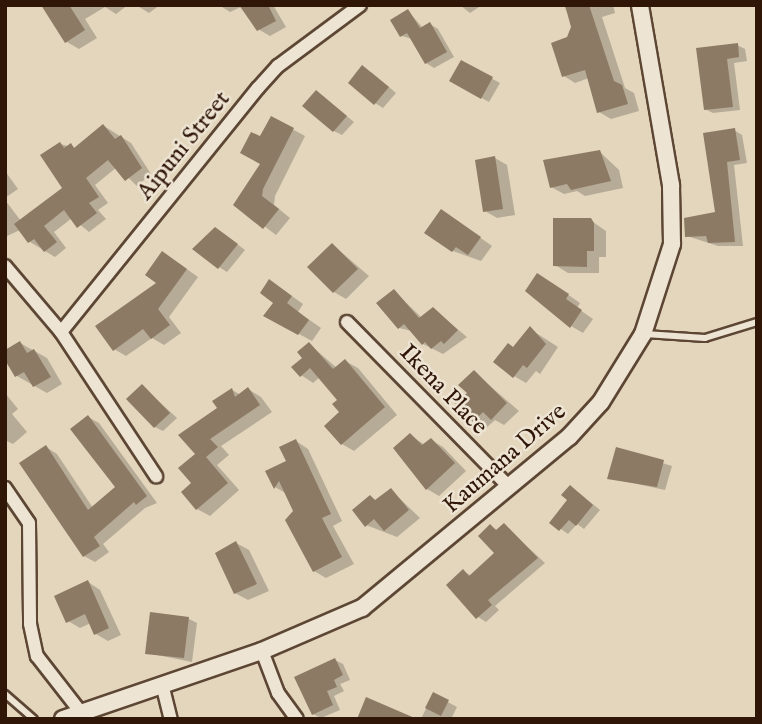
<!DOCTYPE html>
<style>
body{margin:0}
#map{position:relative;width:762px;height:724px;overflow:hidden;background:#e3d6bc;font-family:"IM FELL English",serif}
div>[style]{position:absolute}
[style*='--x']{left:calc(var(--x)*1px);top:calc(var(--y)*1px);width:calc(var(--w)*1px);rotate:calc(var(--a)*1deg)}
.shadow>*{inset:0;background:#0003}
.building>*{inset:0;background:#8d7a65}
.roads{filter:drop-shadow(2px 0 #5d4634) drop-shadow(-2px 0 #5d4634) drop-shadow(0 2px #5d4634) drop-shadow(0 -2px #5d4634)}
.service>*{height:6px;margin:-3px;padding:0 3px;transform-origin:3px;border-radius:3px;background:#ede4d3}
.minor>*{height:12px;margin:-6px;padding:0 6px;transform-origin:6px;border-radius:6px;background:#ede4d3}
.tertiary>*{height:16px;margin:-8px;padding:0 8px;transform-origin:8px;border-radius:8px;background:#ede4d3}
span{translate:-50% -50%;white-space:nowrap;text-align:center;line-height:1.15;-webkit-text-stroke:5px #ede4d3;paint-order:stroke}
.street-label{font-size:24px;color:#301607}
.frame{position:absolute;inset:0;border:7px solid #301607;pointer-events:none}
</style>
<div id="map">
<div class="shadow">
<i style="clip-path:polygon(43px 5px,128px 5px,116px 14px,105px 7px,85px 19px,97px 38px,79px 49px,67px 42px)"></i>
<i style="clip-path:polygon(136px 5px,160px 5px,149px 13px)"></i>
<i style="clip-path:polygon(219px 5px,273px 5px,286px 27px,270px 36px,258px 29px,243px 6px,230px 12px)"></i>
<i style="clip-path:polygon(460px 5px,482px 5px,470px 13px)"></i>
<i style="clip-path:polygon(564px 5px,613px 5px,615px 13px,602px 17px,625px 88px,634px 93px,639px 111px,611px 119px,599px 112px,589px 78px,575px 83px,564px 76px,573px 27px)"></i>
<i style="clip-path:polygon(408px 11px,423px 28px,430px 24px,438px 29px,454px 57px,434px 68px,426px 63px,412px 39px,402px 36px)"></i>
<i style="clip-path:polygon(737px 45px,745px 49px,747px 61px,734px 63px,740px 110px,713px 113px,705px 109px,698px 49px)"></i>
<i style="clip-path:polygon(461px 62px,500px 83px,489px 102px,451px 81px)"></i>
<i style="clip-path:polygon(371px 72px,396px 93px,383px 108px,375px 103px)"></i>
<i style="clip-path:polygon(317px 92px,354px 122px,342px 135px,334px 131px)"></i>
<i style="clip-path:polygon(272px 118px,305px 136px,275px 196px,274px 205px,290px 218px,276px 235px,235px 204px,262px 164px,261px 139px)"></i>
<i style="clip-path:polygon(104px 126px,131px 143px,151px 174px,137px 186px,117px 167px,95px 185px,108px 203px,98px 210px,106px 219px,89px 232px,72px 218px,54px 232px,66px 248px,55px 257px,30px 242px,20px 230px,5px 237px,5px 200px,21px 221px,65px 189px,60px 144px,76px 148px)"></i>
<i style="clip-path:polygon(734px 130px,742px 135px,747px 163px,734px 165px,743px 246px,718px 246px,687px 236px,717px 213px,705px 135px)"></i>
<i style="clip-path:polygon(600px 152px,619px 170px,623px 188px,585px 196px,577px 191px,564px 194px,551px 187px)"></i>
<i style="clip-path:polygon(495px 158px,507px 165px,515px 215px,497px 218px,485px 211px)"></i>
<i style="clip-path:polygon(5px 171px,18px 189px,5px 198px)"></i>
<i style="clip-path:polygon(454px 219px,492px 246px,481px 261px,453px 251px)"></i>
<i style="clip-path:polygon(590px 220px,606px 231px,606px 257px,599px 257px,599px 273px,568px 273px,555px 265px)"></i>
<i style="clip-path:polygon(224px 234px,245px 250px,227px 272px,219px 267px)"></i>
<i style="clip-path:polygon(333px 245px,369px 276px,346px 299px,334px 292px)"></i>
<i style="clip-path:polygon(174px 260px,198px 277px,169px 317px,181px 333px,164px 345px,152px 338px,126px 356px,114px 349px)"></i>
<i style="clip-path:polygon(550px 282px,580px 303px,577px 308px,593px 319px,583px 333px,571px 326px)"></i>
<i style="clip-path:polygon(282px 289px,303px 304px,298px 312px,321px 328px,312px 341px,266px 316px)"></i>
<i style="clip-path:polygon(394px 291px,422px 318px,433px 309px,467px 337px,443px 354px,423px 344px,412px 331px,399px 328px)"></i>
<i style="clip-path:polygon(530px 329px,558px 347px,540px 374px,536px 371px,526px 383px,514px 376px,515px 349px)"></i>
<i style="clip-path:polygon(20px 343px,47px 358px,62px 384px,47px 393px,17px 376px)"></i>
<i style="clip-path:polygon(309px 344px,337px 368px,345px 361px,358px 368px,397px 415px,354px 451px,342px 444px,340px 400px,320px 377px,313px 383px,301px 375px)"></i>
<i style="clip-path:polygon(474px 372px,519px 411px,504px 425px,495px 420px,486px 428px,474px 421px,469px 393px)"></i>
<i style="clip-path:polygon(142px 386px,177px 418px,163px 431px,155px 427px)"></i>
<i style="clip-path:polygon(248px 389px,261px 397px,272px 412px,221px 446px,229px 455px,217px 465px,239px 490px,210px 516px,197px 509px,197px 454px,232px 390px,241px 395px)"></i>
<i style="clip-path:polygon(5px 393px,18px 409px,12px 414px,27px 432px,13px 444px,5px 440px)"></i>
<i style="clip-path:polygon(88px 417px,99px 423px,157px 503px,145px 508px,103px 544px,109px 552px,95px 562px,84px 556px,46px 447px,57px 454px,93px 508px,117px 487px)"></i>
<i style="clip-path:polygon(410px 435px,425px 445px,431px 440px,443px 447px,466px 471px,439px 496px,427px 489px)"></i>
<i style="clip-path:polygon(296px 441px,308px 449px,342px 521px,333px 526px,354px 564px,326px 578px,314px 571px,295px 512px,287px 494px,275px 487px)"></i>
<i style="clip-path:polygon(617px 449px,672px 466px,665px 490px,609px 478px)"></i>
<i style="clip-path:polygon(391px 490px,420px 518px,397px 537px,366px 525px,370px 497px,377px 501px)"></i>
<i style="clip-path:polygon(578px 492px,600px 510px,584px 529px,577px 524px,568px 534px,551px 522px)"></i>
<i style="clip-path:polygon(504px 525px,545px 563px,495px 606px,499px 610px,486px 622px,478px 617px,463px 571px,472px 576px,496px 553px,490px 526px,498px 531px)"></i>
<i style="clip-path:polygon(236px 543px,249px 550px,269px 591px,248px 600px,235px 593px)"></i>
<i style="clip-path:polygon(88px 582px,100px 590px,121px 635px,108px 641px,96px 634px,91px 623px,80px 628px,68px 621px)"></i>
<i style="clip-path:polygon(189px 619px,197px 623px,192px 662px,147px 653px)"></i>
<i style="clip-path:polygon(335px 660px,343px 664px,350px 680px,340px 684px,344px 691px,334px 696px,340px 710px,321px 718px,313px 714px)"></i>
<i style="clip-path:polygon(433px 694px,457px 707px,451px 719px,421px 719px)"></i>
</div>
<div class="building">
<i style="clip-path:polygon(41px 5px,69px 5px,85px 30px,65px 43px)"></i>
<i style="clip-path:polygon(239px 5px,268px 5px,276px 21px,257px 31px)"></i>
<i style="clip-path:polygon(565px 5px,589px 5px,614px 81px,622px 85px,628px 104px,597px 113px,585px 70px,562px 77px,551px 43px,567px 37px,571px 27px)"></i>
<i style="clip-path:polygon(408px 9px,420px 28px,430px 22px,447px 52px,425px 64px,407px 33px,400px 37px,390px 20px)"></i>
<i style="clip-path:polygon(738px 43px,739px 57px,727px 59px,733px 107px,704px 110px,696px 48px)"></i>
<i style="clip-path:polygon(461px 60px,493px 77px,481px 99px,449px 81px)"></i>
<i style="clip-path:polygon(362px 65px,389px 87px,374px 105px,348px 83px)"></i>
<i style="clip-path:polygon(316px 90px,347px 116px,333px 132px,302px 106px)"></i>
<i style="clip-path:polygon(271px 116px,294px 128px,263px 189px,262px 196px,279px 209px,263px 229px,233px 205px,260px 164px,240px 153px,251px 132px,260px 136px)"></i>
<i style="clip-path:polygon(103px 124px,115px 139px,121px 135px,142px 168px,125px 181px,108px 160px,86px 178px,99px 197px,89px 203px,97px 213px,77px 228px,64px 210px,44px 226px,57px 242px,44px 252px,34px 239px,28px 243px,14px 224px,62px 188px,40px 155px,60px 142px,64px 148px,71px 143px,74px 148px)"></i>
<i style="clip-path:polygon(735px 128px,740px 160px,727px 162px,735px 242px,708px 243px,706px 236px,685px 237px,684px 218px,715px 212px,703px 133px)"></i>
<i style="clip-path:polygon(600px 150px,611px 181px,571px 190px,567px 184px,550px 188px,543px 160px)"></i>
<i style="clip-path:polygon(495px 156px,503px 209px,483px 212px,475px 160px)"></i>
<i style="clip-path:polygon(441px 209px,481px 237px,468px 255px,456px 247px,452px 252px,424px 233px)"></i>
<i style="clip-path:polygon(553px 218px,591px 218px,594px 223px,594px 251px,587px 251px,587px 267px,553px 266px)"></i>
<i style="clip-path:polygon(215px 227px,238px 244px,218px 269px,192px 249px)"></i>
<i style="clip-path:polygon(332px 243px,358px 269px,333px 293px,307px 267px)"></i>
<i style="clip-path:polygon(162px 251px,187px 269px,158px 309px,170px 325px,151px 339px,143px 329px,113px 351px,95px 326px,156px 283px,145px 275px)"></i>
<i style="clip-path:polygon(537px 273px,569px 294px,566px 299px,582px 310px,570px 328px,525px 291px)"></i>
<i style="clip-path:polygon(269px 279px,292px 296px,287px 303px,309px 320px,298px 335px,263px 316px,273px 303px,260px 293px)"></i>
<i style="clip-path:polygon(394px 289px,419px 318px,433px 307px,458px 330px,444px 344px,441px 341px,431px 349px,425px 342px,422px 345px,404px 324px,398px 329px,376px 303px)"></i>
<i style="clip-path:polygon(530px 326px,546px 344px,527px 368px,523px 365px,513px 378px,493px 362px,508px 343px,513px 347px)"></i>
<i style="clip-path:polygon(20px 341px,27px 353px,34px 349px,51px 377px,33px 387px,24px 372px,15px 377px,5px 360px,5px 350px)"></i>
<i style="clip-path:polygon(309px 342px,333px 369px,345px 359px,385px 407px,341px 445px,324px 426px,339px 412px,332px 404px,337px 400px,310px 368px,300px 377px,291px 367px,302px 358px,297px 352px)"></i>
<i style="clip-path:polygon(474px 370px,507px 403px,491px 420px,483px 412px,473px 422px,455px 404px,467px 393px,458px 385px)"></i>
<i style="clip-path:polygon(142px 384px,170px 413px,154px 428px,126px 399px)"></i>
<i style="clip-path:polygon(248px 387px,260px 405px,210px 439px,218px 447px,206px 457px,228px 483px,196px 510px,181px 492px,191px 483px,178px 468px,195px 454px,178px 435px,217px 408px,212px 401px,232px 388px,235px 397px)"></i>
<i style="clip-path:polygon(88px 415px,147px 496px,136px 505px,134px 502px,94px 537px,100px 546px,83px 557px,19px 463px,46px 445px,88px 510px,115px 487px,70px 429px)"></i>
<i style="clip-path:polygon(410px 433px,422px 445px,431px 438px,455px 463px,426px 490px,393px 448px)"></i>
<i style="clip-path:polygon(296px 439px,331px 514px,322px 518px,342px 557px,313px 572px,285px 520px,293px 511px,279px 481px,274px 489px,265px 471px,286px 461px,279px 447px)"></i>
<i style="clip-path:polygon(616px 447px,664px 460px,657px 487px,607px 479px)"></i>
<i style="clip-path:polygon(570px 485px,593px 505px,576px 526px,569px 520px,559px 531px,549px 523px,567px 500px,561px 495px)"></i>
<i style="clip-path:polygon(391px 488px,409px 510px,384px 531px,374px 519px,365px 527px,352px 510px,370px 495px,375px 500px)"></i>
<i style="clip-path:polygon(504px 523px,538px 558px,488px 600px,492px 605px,476px 619px,446px 585px,463px 569px,469px 576px,494px 553px,478px 536px,490px 524px,496px 530px)"></i>
<i style="clip-path:polygon(236px 541px,257px 584px,234px 594px,215px 553px)"></i>
<i style="clip-path:polygon(88px 580px,109px 628px,94px 635px,85px 614px,66px 623px,54px 596px)"></i>
<i style="clip-path:polygon(150px 612px,189px 617px,184px 658px,145px 654px)"></i>
<i style="clip-path:polygon(335px 658px,343px 675px,334px 680px,337px 687px,327px 691px,333px 705px,312px 715px,294px 677px)"></i>
<i style="clip-path:polygon(433px 692px,449px 700px,441px 716px,425px 708px)"></i>
<i style="clip-path:polygon(366px 697px,417px 719px,357px 719px)"></i>
</div>
<div class="roads">
<div class="service">
<i style="--x:645;--y:334;--w:60;--a:3.8"></i>
<i style="--x:705;--y:338;--w:54;--a:-17.1"></i>
<i style="--x:5;--y:694;--w:38;--a:41"></i>
</div>
<div class="minor">
<i style="--x:5;--y:266;--w:87;--a:49.7"></i>
<i style="--x:61;--y:332;--w:173;--a:56.6"></i>
<i style="--x:347;--y:322;--w:231;--a:45.5"></i>
<i style="--x:61;--y:332;--w:314;--a:-51.1"></i>
<i style="--x:258;--y:88;--w:30;--a:-48"></i>
<i style="--x:278;--y:66;--w:102;--a:-36.6"></i>
<i style="--x:5;--y:488;--w:42;--a:55.6"></i>
<i style="--x:29;--y:523;--w:101;--a:89.4"></i>
<i style="--x:30;--y:624;--w:33;--a:78"></i>
<i style="--x:37;--y:656;--w:68;--a:52.1"></i>
<i style="--x:262;--y:651;--w:45;--a:69.1"></i>
<i style="--x:278;--y:693;--w:32;--a:54"></i>
<i style="--x:162;--y:684;--w:36;--a:76"></i>
</div>
<div class="tertiary">
<i style="--x:63;--y:719;--w:210;--a:-18.9"></i>
<i style="--x:262;--y:651;--w:109;--a:-23.3"></i>
<i style="--x:362;--y:608;--w:268;--a:-39.6"></i>
<i style="--x:569;--y:437;--w:47;--a:-47.6"></i>
<i style="--x:601;--y:402;--w:80;--a:-58.3"></i>
<i style="--x:643;--y:334;--w:95;--a:-72.1"></i>
<i style="--x:672;--y:244;--w:59;--a:-91"></i>
<i style="--x:671;--y:185;--w:183;--a:-99.8"></i>
</div>
</div>
<div class="street-label">
<span style="left:184px;top:146px;rotate:-51deg">Aipuni Street</span>
<span style="left:443px;top:390px;rotate:46deg">Ikena Place</span>
<span style="left:505px;top:459px;rotate:-41deg">Kaumana Drive</span>
</div>
<div class="frame"></div>
</div>
